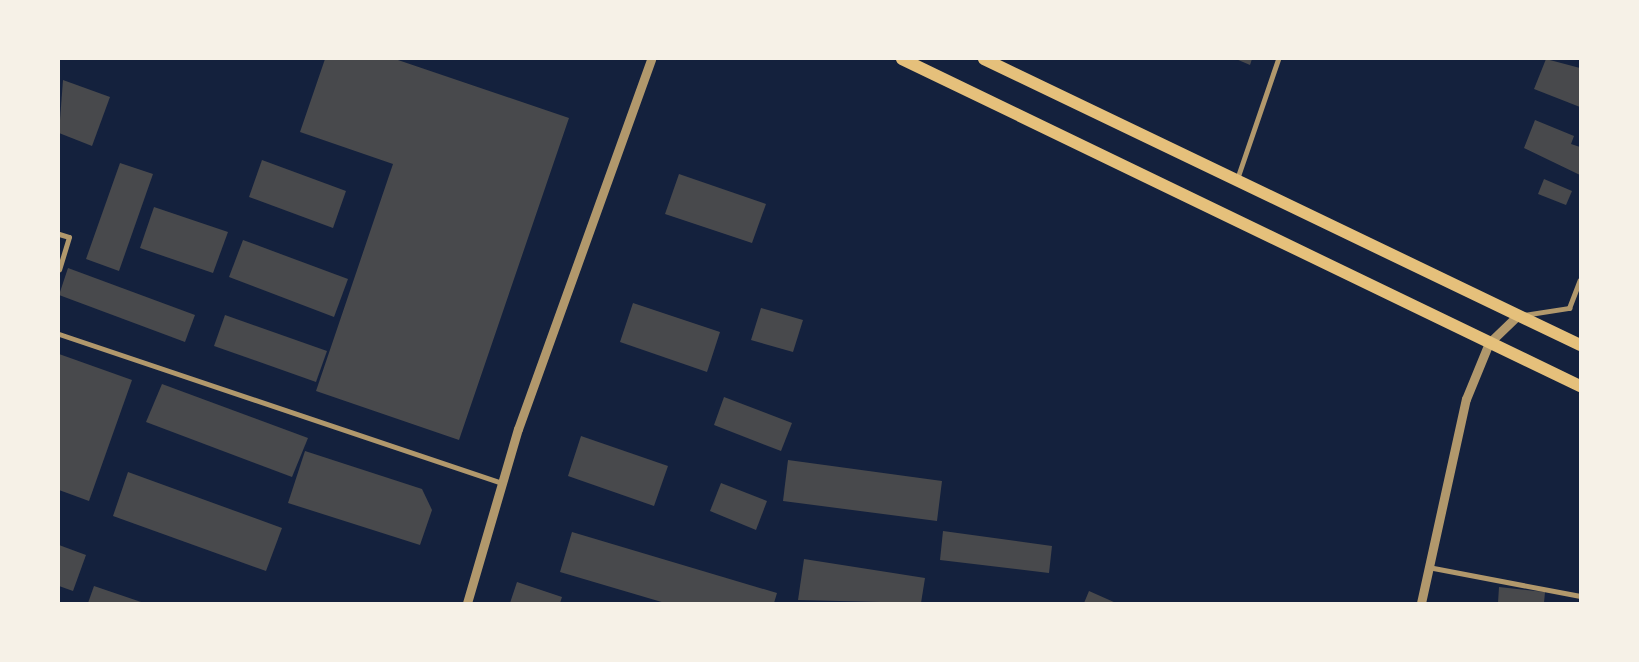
<!DOCTYPE html>
<style>
body{margin:0}
#map{position:relative;width:1639px;height:662px;overflow:hidden;background:#14213d;font-family:"Open Sans",sans-serif}
div>[style]{position:absolute}
[style*='--x']{left:calc(var(--x)*1px);top:calc(var(--y)*1px);width:calc(var(--w)*1px);rotate:calc(var(--a)*1deg)}
.building>*{inset:0;background:#48494c}
.minor>*{height:5px;margin:-2.5px;padding:0 2.5px;transform-origin:2.5px;border-radius:2.5px;background:#b1986c}
.tertiary>*{height:9px;margin:-4.5px;padding:0 4.5px;transform-origin:4.5px;border-radius:4.5px;background:#b1986c}
.primary>*{height:12px;margin:-6px;padding:0 6px;transform-origin:6px;border-radius:6px;background:#e5c07b}
span{translate:-50% -50%;white-space:nowrap;text-align:center;line-height:1.15;-webkit-text-stroke:4px #f6f1e7;paint-order:stroke}
.frame{position:absolute;inset:0;border:60px solid #f6f1e7;pointer-events:none}
</style>
<div id="map">
<div class="building">
<i style="clip-path:polygon(325px 59px,395px 59px,569px 118px,459px 440px,316px 391px,393px 164px,300px 132px)"></i>
<i style="clip-path:polygon(1236px 59px,1252px 59px,1250px 65px)"></i>
<i style="clip-path:polygon(1546px 59px,1580px 68px,1580px 107px,1534px 89px)"></i>
<i style="clip-path:polygon(63px 80px,110px 97px,92px 146px,59px 133px)"></i>
<i style="clip-path:polygon(1535px 120px,1574px 136px,1571px 144px,1580px 147px,1580px 175px,1524px 148px)"></i>
<i style="clip-path:polygon(262px 160px,346px 191px,333px 228px,249px 197px)"></i>
<i style="clip-path:polygon(120px 163px,153px 174px,119px 271px,86px 259px)"></i>
<i style="clip-path:polygon(679px 174px,766px 204px,752px 243px,665px 214px)"></i>
<i style="clip-path:polygon(1544px 179px,1572px 191px,1566px 205px,1538px 194px)"></i>
<i style="clip-path:polygon(154px 207px,228px 232px,213px 273px,140px 248px)"></i>
<i style="clip-path:polygon(243px 240px,348px 279px,334px 317px,229px 277px)"></i>
<i style="clip-path:polygon(68px 268px,195px 315px,185px 342px,59px 295px)"></i>
<i style="clip-path:polygon(633px 303px,720px 332px,707px 372px,620px 342px)"></i>
<i style="clip-path:polygon(761px 308px,803px 320px,793px 352px,751px 340px)"></i>
<i style="clip-path:polygon(225px 315px,327px 351px,316px 382px,214px 346px)"></i>
<i style="clip-path:polygon(59px 354px,132px 380px,89px 501px,59px 490px)"></i>
<i style="clip-path:polygon(162px 384px,308px 438px,292px 477px,146px 422px)"></i>
<i style="clip-path:polygon(724px 397px,792px 423px,781px 451px,714px 425px)"></i>
<i style="clip-path:polygon(581px 436px,668px 466px,654px 506px,568px 476px)"></i>
<i style="clip-path:polygon(305px 451px,422px 489px,432px 510px,420px 545px,288px 503px)"></i>
<i style="clip-path:polygon(788px 460px,942px 481px,937px 521px,783px 501px)"></i>
<i style="clip-path:polygon(128px 472px,282px 528px,266px 571px,113px 516px)"></i>
<i style="clip-path:polygon(721px 483px,767px 501px,756px 530px,710px 511px)"></i>
<i style="clip-path:polygon(943px 531px,1052px 546px,1049px 573px,940px 560px)"></i>
<i style="clip-path:polygon(572px 532px,777px 593px,774px 603px,665px 603px,560px 572px)"></i>
<i style="clip-path:polygon(59px 545px,86px 555px,73px 591px,59px 586px)"></i>
<i style="clip-path:polygon(804px 559px,925px 578px,921px 603px,798px 600px)"></i>
<i style="clip-path:polygon(517px 582px,562px 597px,560px 603px,510px 603px)"></i>
<i style="clip-path:polygon(94px 586px,144px 603px,88px 603px)"></i>
<i style="clip-path:polygon(1499px 587px,1545px 592px,1544px 603px,1498px 603px)"></i>
<i style="clip-path:polygon(1089px 591px,1116px 603px,1084px 603px)"></i>
</div>
<div class="minor">
<i style="--x:1237;--y:179;--w:127;--a:-71.1"></i>
<i style="--x:59;--y:234;--w:10;--a:17"></i>
<i style="--x:69;--y:237;--w:34;--a:107"></i>
<i style="--x:1523;--y:315;--w:47;--a:-8.7"></i>
<i style="--x:1569;--y:308;--w:30;--a:-69"></i>
<i style="--x:59;--y:334;--w:467;--a:18.6"></i>
<i style="--x:1428;--y:567;--w:155;--a:10.8"></i>
</div>
<div class="tertiary">
<i style="--x:467;--y:603;--w:181;--a:-73.7"></i>
<i style="--x:518;--y:429;--w:393;--a:-70.2"></i>
<i style="--x:1421;--y:603;--w:209;--a:-77.6"></i>
<i style="--x:1466;--y:399;--w:61;--a:-67.7"></i>
<i style="--x:1489;--y:343;--w:39;--a:-44"></i>
</div>
<div class="primary">
<i style="--x:902;--y:59;--w:753;--a:25.75"></i>
<i style="--x:984;--y:59;--w:661;--a:25.63"></i>
</div>
<div class="frame"></div>
</div>
